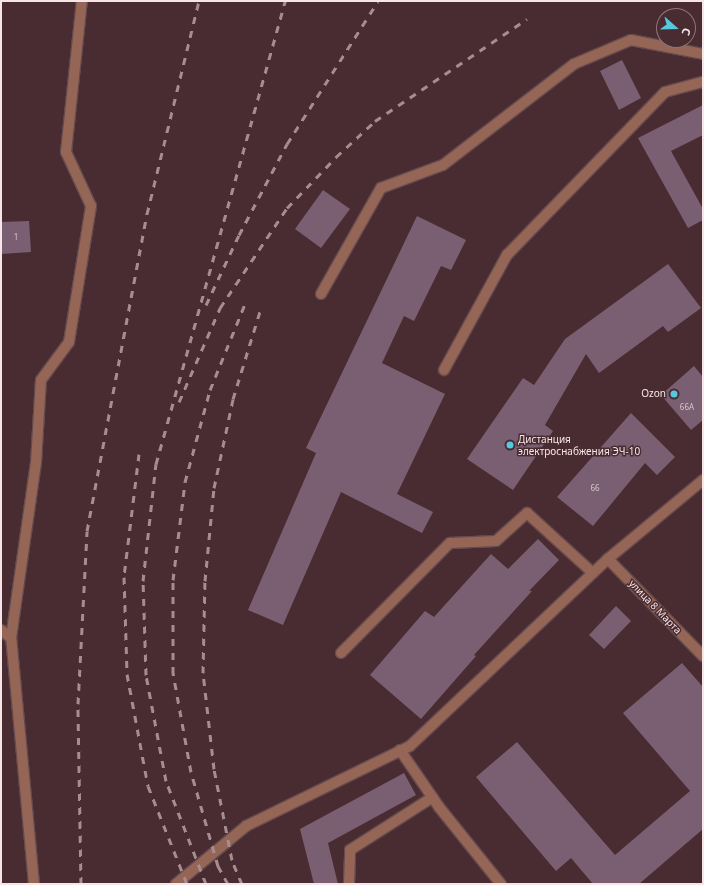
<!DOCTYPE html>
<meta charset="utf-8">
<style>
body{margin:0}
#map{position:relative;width:704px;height:885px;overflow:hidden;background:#492c31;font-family:"Noto Sans",sans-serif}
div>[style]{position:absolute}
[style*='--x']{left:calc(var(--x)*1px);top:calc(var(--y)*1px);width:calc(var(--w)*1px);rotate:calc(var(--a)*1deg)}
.building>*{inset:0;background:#795f71}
.roads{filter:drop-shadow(1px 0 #654a4e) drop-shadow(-1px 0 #654a4e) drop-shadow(0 1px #654a4e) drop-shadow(0 -1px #654a4e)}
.service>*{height:10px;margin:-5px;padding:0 5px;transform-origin:5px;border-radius:5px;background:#956655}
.minor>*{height:10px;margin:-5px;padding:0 5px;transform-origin:5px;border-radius:5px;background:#956655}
.rail>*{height:3px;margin-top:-1.5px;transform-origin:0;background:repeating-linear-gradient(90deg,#a58d90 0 7px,transparent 0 14px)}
.dots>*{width:11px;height:11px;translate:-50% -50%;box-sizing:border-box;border:2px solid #492c31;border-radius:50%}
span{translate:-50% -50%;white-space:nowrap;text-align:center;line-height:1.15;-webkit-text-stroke:3px #492c31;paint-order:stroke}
.number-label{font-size:8px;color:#d8c4ca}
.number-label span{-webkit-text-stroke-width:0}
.poi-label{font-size:10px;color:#f8e5e7}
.right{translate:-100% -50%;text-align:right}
.left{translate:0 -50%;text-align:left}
.street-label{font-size:10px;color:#f8e5e7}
.frame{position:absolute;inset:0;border:2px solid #f8e5e7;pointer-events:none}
.north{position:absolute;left:656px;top:8px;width:40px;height:40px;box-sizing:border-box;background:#492c31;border:1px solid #8f767a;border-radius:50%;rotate:110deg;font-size:11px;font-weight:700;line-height:16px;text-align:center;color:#f8e5e7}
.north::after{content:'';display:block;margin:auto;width:14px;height:18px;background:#56c9e1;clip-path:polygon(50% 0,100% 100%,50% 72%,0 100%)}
</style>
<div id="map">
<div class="building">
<i style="clip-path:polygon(622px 60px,641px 98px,619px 110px,600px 71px)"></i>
<i style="clip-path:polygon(703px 105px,703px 135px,671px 151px,703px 209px,703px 220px,688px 228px,638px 138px)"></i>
<i style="clip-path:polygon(323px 190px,350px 209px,321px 248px,295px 229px)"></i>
<i style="clip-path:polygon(417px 216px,466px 240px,451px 270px,441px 266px,414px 321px,404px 316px,382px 363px,445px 394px,397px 494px,433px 512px,422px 533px,341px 492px,283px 625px,248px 610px,316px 453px,306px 448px)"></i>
<i style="clip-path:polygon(29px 221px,31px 252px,1px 254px,1px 222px)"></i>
<i style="clip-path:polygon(668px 264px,701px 308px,668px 332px,663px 326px,599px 373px,586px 354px,545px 425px,553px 431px,513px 490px,467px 459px,523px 378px,534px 385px,565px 339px)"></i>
<i style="clip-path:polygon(694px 366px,703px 377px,703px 420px,691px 430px,661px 395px)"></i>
<i style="clip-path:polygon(631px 413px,675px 457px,657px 475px,645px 463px,593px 526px,557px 497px)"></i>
<i style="clip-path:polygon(538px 539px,559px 560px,529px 591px,532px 591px,474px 655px,476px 656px,421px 719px,370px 675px,425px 611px,434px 617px,491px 554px,508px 569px)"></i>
<i style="clip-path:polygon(616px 606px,631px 621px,604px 649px,589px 635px)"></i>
<i style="clip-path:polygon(682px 663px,703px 687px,703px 829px,639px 884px,593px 884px,571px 858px,556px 871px,476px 777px,517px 742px,615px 855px,690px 791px,623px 713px)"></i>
<i style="clip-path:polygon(404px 773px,416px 795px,328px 843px,338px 884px,314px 884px,300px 829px)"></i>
</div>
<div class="roads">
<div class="service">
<i style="--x:321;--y:294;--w:122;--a:-60.5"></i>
<i style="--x:381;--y:188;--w:66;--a:-20.4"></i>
<i style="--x:443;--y:165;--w:165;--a:-37.6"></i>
<i style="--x:574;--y:64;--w:62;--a:-22.8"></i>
<i style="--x:631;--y:40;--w:73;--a:11"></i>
<i style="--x:444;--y:370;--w:131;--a:-61.3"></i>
<i style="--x:507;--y:255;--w:227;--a:-45.9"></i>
<i style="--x:665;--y:92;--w:39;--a:-15"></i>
<i style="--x:341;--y:653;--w:155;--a:-45.3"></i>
<i style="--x:450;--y:543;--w:46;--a:-2.5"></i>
<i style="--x:496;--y:541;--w:42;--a:-42.1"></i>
<i style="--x:527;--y:513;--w:89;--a:42.3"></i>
<i style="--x:400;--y:750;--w:69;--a:55.6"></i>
<i style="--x:439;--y:807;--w:99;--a:51.2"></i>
<i style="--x:34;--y:884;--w:247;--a:-95.3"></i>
<i style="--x:11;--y:638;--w:177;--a:-81.9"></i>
<i style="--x:36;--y:463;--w:83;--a:-86.6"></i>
<i style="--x:41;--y:380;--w:47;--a:-53.6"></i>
<i style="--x:69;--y:342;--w:138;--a:-80.8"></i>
<i style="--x:91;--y:206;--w:60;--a:-114.8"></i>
<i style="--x:66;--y:152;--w:152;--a:-84"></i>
<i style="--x:176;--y:884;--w:91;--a:-39.6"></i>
<i style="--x:246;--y:826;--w:182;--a:-26"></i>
<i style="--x:410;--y:746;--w:272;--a:-43.4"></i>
<i style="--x:349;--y:884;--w:34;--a:-88"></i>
<i style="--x:350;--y:850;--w:98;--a:-32.6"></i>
</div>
<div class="minor">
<i style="--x:703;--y:480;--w:124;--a:140.3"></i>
<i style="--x:608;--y:559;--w:136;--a:45.6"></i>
<i style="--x:1;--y:630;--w:13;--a:39"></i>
</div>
</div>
<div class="rail">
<i style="--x:206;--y:305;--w:77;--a:-64.8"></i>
<i style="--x:239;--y:235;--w:103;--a:-62.2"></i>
<i style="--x:287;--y:144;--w:169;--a:-57.5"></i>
<i style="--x:179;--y:402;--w:103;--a:-66.4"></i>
<i style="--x:220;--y:308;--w:120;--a:-56.2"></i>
<i style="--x:287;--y:208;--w:71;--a:-46.1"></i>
<i style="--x:336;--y:157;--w:53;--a:-42.7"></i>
<i style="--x:375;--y:121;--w:183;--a:-33.9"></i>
<i style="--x:139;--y:454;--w:124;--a:97"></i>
<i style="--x:124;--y:577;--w:97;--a:88.2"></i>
<i style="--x:127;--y:674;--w:114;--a:79.4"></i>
<i style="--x:148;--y:786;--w:105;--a:68.3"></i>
<i style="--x:81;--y:884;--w:180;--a:-91"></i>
<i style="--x:78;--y:704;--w:173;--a:-87"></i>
<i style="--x:87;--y:531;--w:323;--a:-79.3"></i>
<i style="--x:147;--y:214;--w:219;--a:-76.3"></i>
<i style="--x:206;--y:884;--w:110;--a:-111.2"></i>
<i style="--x:166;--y:781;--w:108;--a:-100.7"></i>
<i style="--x:146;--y:675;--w:94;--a:-91.8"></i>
<i style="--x:143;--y:581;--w:118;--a:-83.7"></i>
<i style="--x:156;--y:464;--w:481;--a:-74.4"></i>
<i style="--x:228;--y:884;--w:21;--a:-119"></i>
<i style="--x:218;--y:866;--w:98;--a:-106"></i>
<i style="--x:191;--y:772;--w:101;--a:-100.3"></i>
<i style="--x:173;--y:673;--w:93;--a:-90"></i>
<i style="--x:173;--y:580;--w:99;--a:-83"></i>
<i style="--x:185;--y:482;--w:95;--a:-74.8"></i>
<i style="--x:210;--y:390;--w:93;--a:-67.9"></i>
<i style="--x:242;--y:884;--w:26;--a:-113"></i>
<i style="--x:232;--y:860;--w:93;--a:-101.2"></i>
<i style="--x:214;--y:769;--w:97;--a:-96.5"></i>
<i style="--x:203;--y:673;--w:92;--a:-88.8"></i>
<i style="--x:205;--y:581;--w:93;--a:-84.5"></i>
<i style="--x:214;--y:488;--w:91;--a:-77.9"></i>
<i style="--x:233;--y:399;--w:92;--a:-72.9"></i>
</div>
<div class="dots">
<i style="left:674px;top:394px;background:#56c9e1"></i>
<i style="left:510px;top:445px;background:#56c9e1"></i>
</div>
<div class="number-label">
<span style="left:16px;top:237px">1</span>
<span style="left:687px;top:407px">66А</span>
<span style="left:595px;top:488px">66</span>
</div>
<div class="poi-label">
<span class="right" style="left:666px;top:394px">Ozon</span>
<span class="left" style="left:518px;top:445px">Дистанция<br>электроснабжения ЭЧ-10</span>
</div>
<div class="street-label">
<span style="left:655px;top:607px;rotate:46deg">улица 8 Марта</span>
</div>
<div class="frame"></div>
<div class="north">С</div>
</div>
